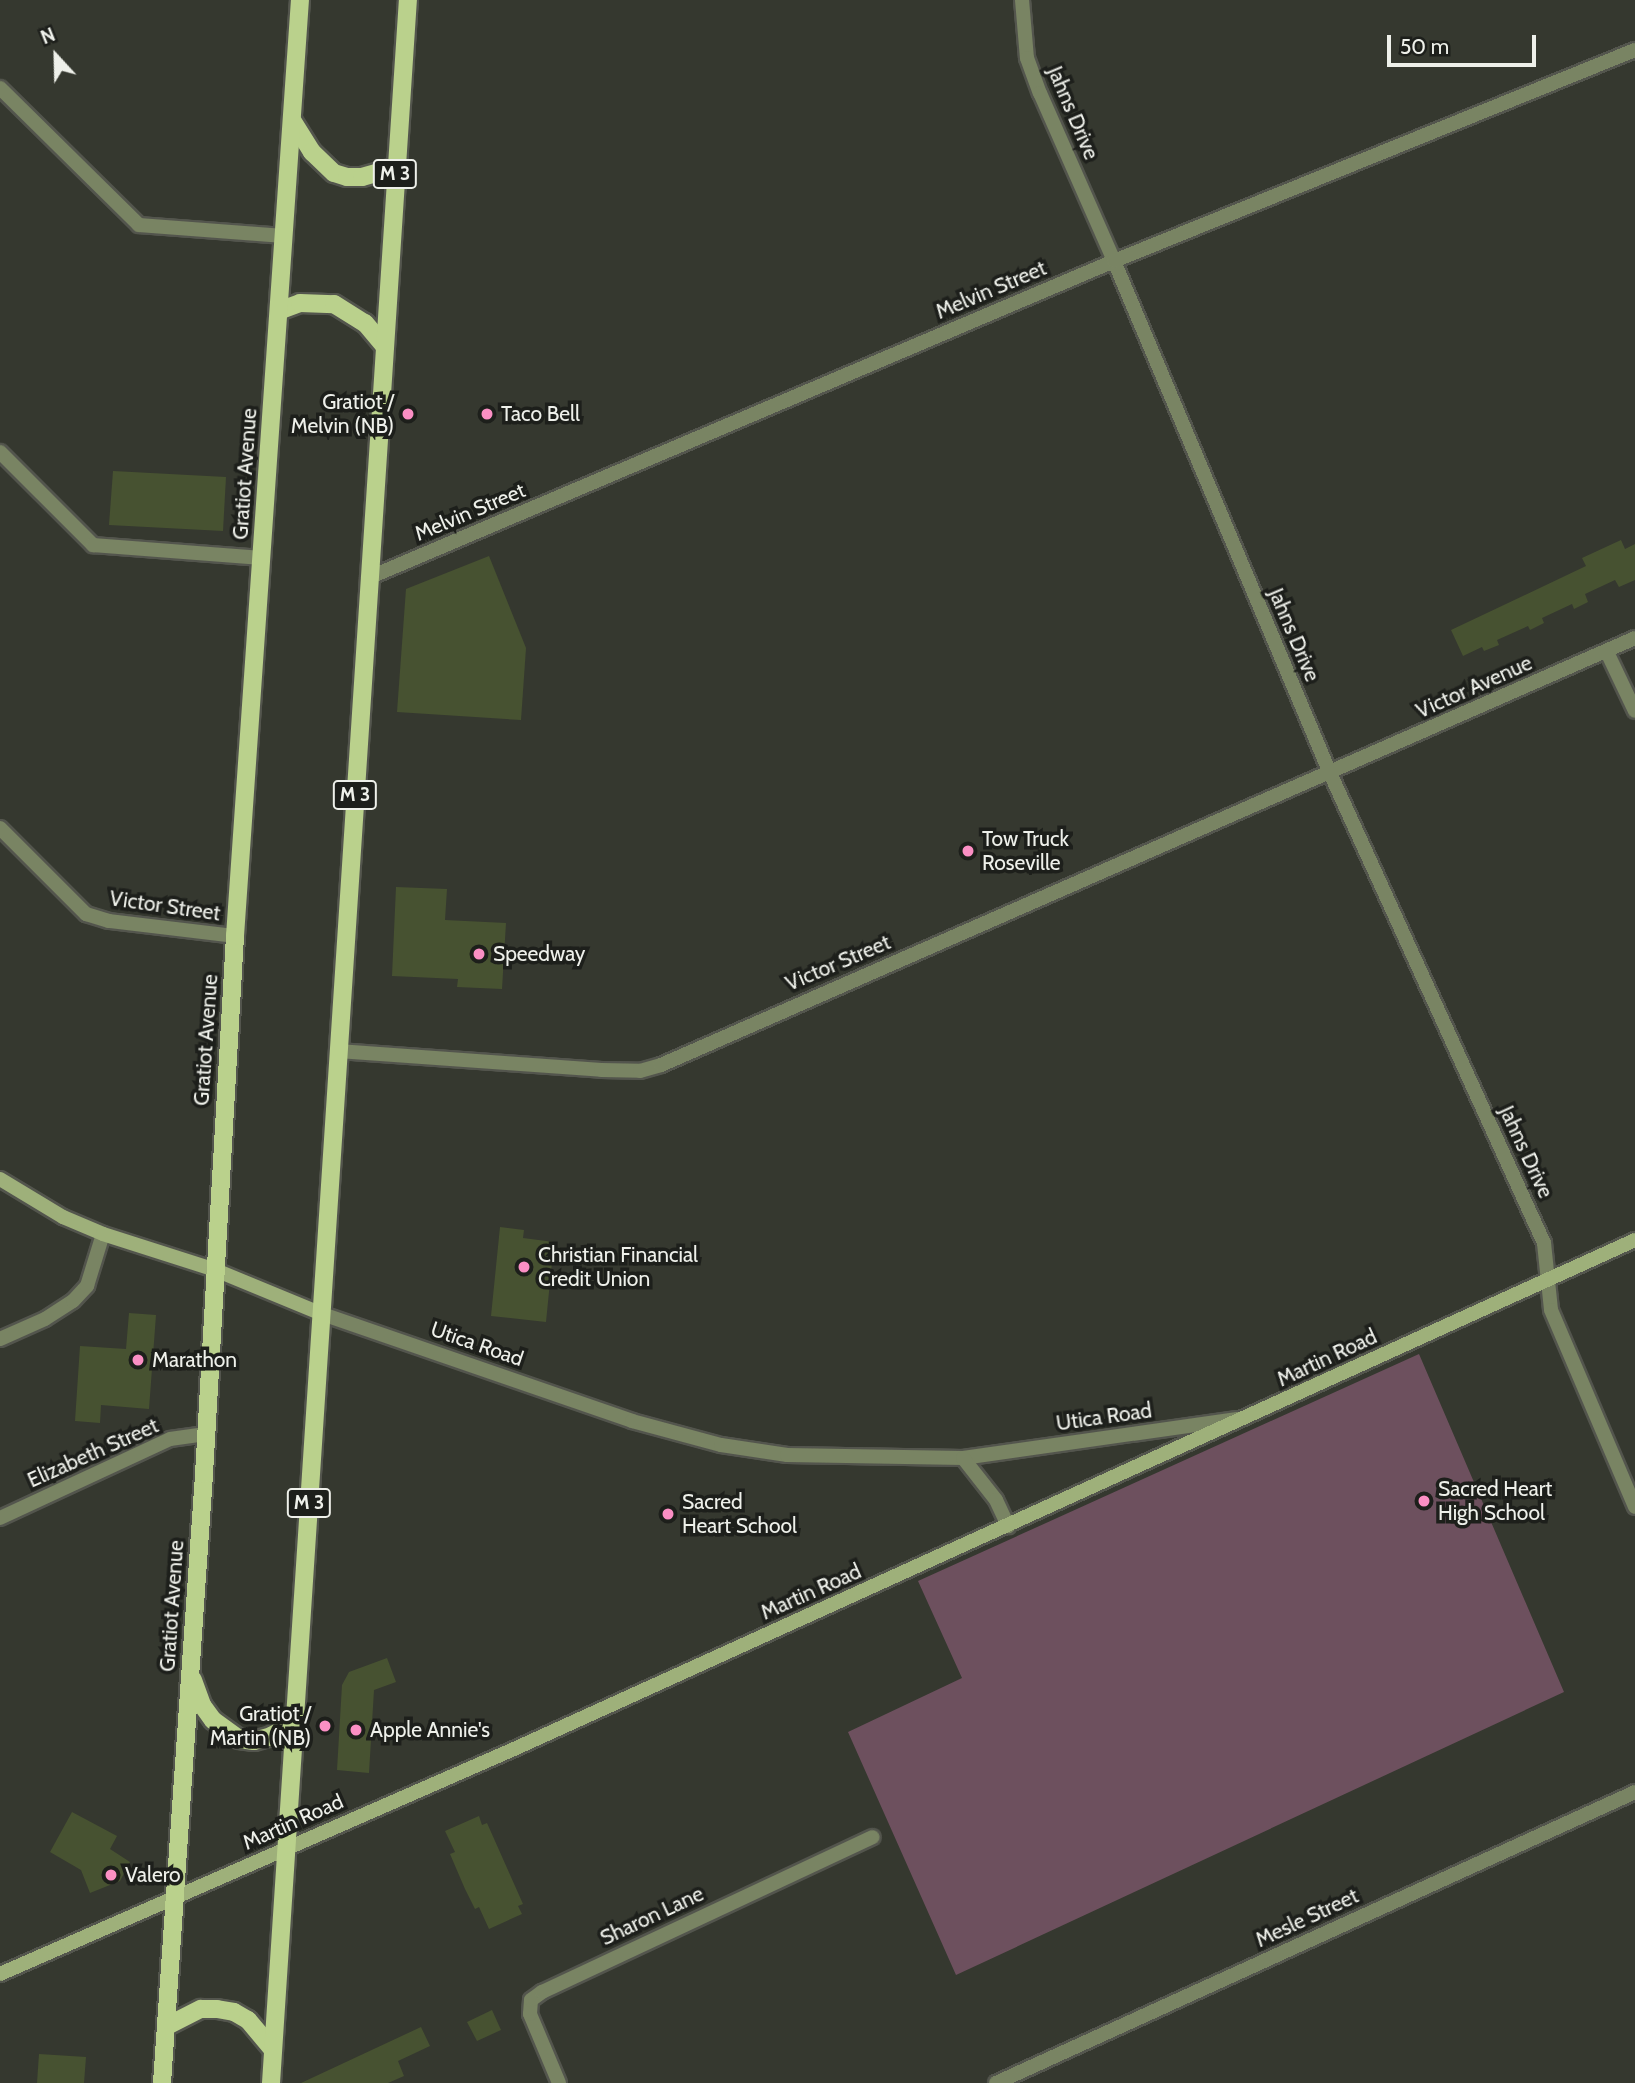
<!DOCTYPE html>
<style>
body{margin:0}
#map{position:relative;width:1635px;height:2083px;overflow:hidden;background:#35382f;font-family:Cabin,sans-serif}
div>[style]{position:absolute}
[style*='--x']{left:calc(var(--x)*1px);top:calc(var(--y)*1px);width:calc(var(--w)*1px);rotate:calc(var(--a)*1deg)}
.green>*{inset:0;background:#6d505e}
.building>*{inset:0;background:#475231}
.roads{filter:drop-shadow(2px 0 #53554d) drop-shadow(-2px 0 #53554d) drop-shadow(0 2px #53554d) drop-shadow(0 -2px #53554d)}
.street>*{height:14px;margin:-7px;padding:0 7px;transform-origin:7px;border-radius:7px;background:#798463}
.secondary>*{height:14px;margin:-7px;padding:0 7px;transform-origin:7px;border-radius:7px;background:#9eb07a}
.primary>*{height:18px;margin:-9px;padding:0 9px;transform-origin:9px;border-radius:9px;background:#bad18c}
.dots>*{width:19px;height:19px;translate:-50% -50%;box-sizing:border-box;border:4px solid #1d1f1b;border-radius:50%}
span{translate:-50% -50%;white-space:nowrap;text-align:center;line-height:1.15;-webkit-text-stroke:7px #1d1f1b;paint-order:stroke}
.shield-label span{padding:2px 5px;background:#1d1f1b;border:2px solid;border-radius:5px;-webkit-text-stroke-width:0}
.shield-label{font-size:19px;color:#eef0ea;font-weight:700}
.street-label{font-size:21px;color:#eef0ea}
.poi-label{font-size:21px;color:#eef0ea}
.right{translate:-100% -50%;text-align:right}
.left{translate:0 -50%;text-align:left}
.north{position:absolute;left:21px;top:21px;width:70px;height:70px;-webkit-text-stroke:5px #1d1f1b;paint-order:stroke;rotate:338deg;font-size:19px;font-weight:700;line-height:28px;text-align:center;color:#eef0ea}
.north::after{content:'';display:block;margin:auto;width:24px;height:32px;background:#eef0ea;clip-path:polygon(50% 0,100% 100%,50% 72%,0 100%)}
.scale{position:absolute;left:1387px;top:35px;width:149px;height:32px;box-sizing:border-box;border:4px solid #eef0ea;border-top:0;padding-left:9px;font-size:21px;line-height:24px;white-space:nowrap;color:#eef0ea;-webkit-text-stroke:5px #1d1f1b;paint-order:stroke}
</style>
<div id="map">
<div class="green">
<i style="clip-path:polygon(1419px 1354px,1564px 1692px,956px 1975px,848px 1732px,962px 1678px,918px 1581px)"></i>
</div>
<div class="building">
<i style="clip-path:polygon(113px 471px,226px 477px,223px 531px,109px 525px)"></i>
<i style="clip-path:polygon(1621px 540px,1625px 549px,1635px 544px,1635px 580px,1619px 587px,1615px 580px,1585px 594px,1588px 602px,1574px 609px,1572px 604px,1542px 618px,1544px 623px,1530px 630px,1528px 626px,1497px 640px,1499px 645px,1484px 651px,1482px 647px,1463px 656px,1451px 630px,1586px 566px,1582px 558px)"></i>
<i style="clip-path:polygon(489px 556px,526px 648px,521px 720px,397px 712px,406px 589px)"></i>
<i style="clip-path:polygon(396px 887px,447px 889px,445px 920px,506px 923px,502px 989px,457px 987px,458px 979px,392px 976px)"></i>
<i style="clip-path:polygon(500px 1227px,524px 1230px,523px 1238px,554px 1242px,546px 1322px,491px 1316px)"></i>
<i style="clip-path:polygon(129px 1313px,156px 1315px,149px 1409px,101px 1405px,100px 1423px,75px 1421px,80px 1346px,126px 1349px)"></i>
<i style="clip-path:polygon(387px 1658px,396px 1682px,374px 1690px,369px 1773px,337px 1770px,342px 1685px,349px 1672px)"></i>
<i style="clip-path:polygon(72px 1812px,117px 1836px,110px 1849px,130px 1862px,120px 1881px,90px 1893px,81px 1870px,50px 1852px)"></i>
<i style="clip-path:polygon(479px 1816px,482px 1825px,487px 1823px,523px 1904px,518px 1906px,522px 1914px,489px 1929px,479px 1907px,475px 1909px,465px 1889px,450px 1854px,455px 1852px,445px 1831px)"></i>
<i style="clip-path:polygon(492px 2010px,501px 2030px,477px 2041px,467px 2022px)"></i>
<i style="clip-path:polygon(421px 2027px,430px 2046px,398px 2061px,404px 2076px,388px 2083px,301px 2083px)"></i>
<i style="clip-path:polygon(39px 2054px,86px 2057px,84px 2083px,37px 2083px)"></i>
</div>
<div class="roads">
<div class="street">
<i style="--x:1022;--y:0;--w:58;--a:85.1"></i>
<i style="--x:1027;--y:58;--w:37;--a:70"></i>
<i style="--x:1040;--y:93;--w:184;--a:66.2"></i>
<i style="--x:1114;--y:261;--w:556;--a:67.13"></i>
<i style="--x:1330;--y:773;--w:516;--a:65.52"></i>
<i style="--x:1544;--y:1243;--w:67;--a:84"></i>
<i style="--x:1551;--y:1310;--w:214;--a:66.9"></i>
<i style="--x:0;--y:88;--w:195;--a:44.6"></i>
<i style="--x:139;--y:225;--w:145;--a:4.3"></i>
<i style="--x:0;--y:452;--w:132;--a:45"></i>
<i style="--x:93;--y:545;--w:169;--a:4.4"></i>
<i style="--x:368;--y:578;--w:811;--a:-23.02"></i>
<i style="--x:1114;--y:261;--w:562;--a:-22.05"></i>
<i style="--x:1607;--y:652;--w:65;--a:64.6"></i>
<i style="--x:0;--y:828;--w:122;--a:45"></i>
<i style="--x:86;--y:914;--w:24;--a:17"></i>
<i style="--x:109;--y:921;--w:127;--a:6.8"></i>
<i style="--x:338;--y:1051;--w:264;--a:4.1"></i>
<i style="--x:601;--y:1070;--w:39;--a:1"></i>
<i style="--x:640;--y:1071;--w:22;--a:-16"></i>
<i style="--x:661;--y:1065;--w:1063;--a:-23.67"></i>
<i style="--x:322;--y:1314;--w:328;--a:19"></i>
<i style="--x:632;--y:1421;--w:92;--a:15.1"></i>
<i style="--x:721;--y:1445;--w:67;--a:8.6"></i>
<i style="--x:787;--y:1455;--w:176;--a:1"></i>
<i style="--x:963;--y:1458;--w:277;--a:-8.1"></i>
<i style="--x:0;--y:1339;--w:49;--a:-24"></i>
<i style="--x:45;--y:1319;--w:33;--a:-33"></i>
<i style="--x:73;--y:1301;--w:21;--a:-47"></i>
<i style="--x:87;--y:1286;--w:54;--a:-72.9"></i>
<i style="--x:963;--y:1458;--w:53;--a:51.8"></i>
<i style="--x:996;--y:1500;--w:29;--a:65"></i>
<i style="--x:0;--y:1518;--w:187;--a:-24.9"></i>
<i style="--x:170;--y:1439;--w:36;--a:-8"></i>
<i style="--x:559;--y:2083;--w:75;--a:-112.8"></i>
<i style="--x:530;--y:2014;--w:14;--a:-86"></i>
<i style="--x:531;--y:2000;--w:14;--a:-36"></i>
<i style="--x:542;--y:1992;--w:365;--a:-25.1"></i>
<i style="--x:996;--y:2083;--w:702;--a:-24.48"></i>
</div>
<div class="secondary">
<i style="--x:0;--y:1179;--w:74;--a:31.1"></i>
<i style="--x:63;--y:1217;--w:43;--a:23"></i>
<i style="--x:103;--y:1234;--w:115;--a:17.7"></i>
<i style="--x:213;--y:1269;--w:118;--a:22.4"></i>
<i style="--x:0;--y:1974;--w:561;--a:-23.64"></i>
<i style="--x:514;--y:1749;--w:1231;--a:-24.42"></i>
</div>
<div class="primary">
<i style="--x:292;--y:120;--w:38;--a:58"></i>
<i style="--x:312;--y:152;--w:30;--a:44"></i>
<i style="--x:334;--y:173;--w:14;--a:17"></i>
<i style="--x:347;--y:177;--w:15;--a:0"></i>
<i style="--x:362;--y:177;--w:35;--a:-16"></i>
<i style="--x:281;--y:310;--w:20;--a:-20"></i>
<i style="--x:300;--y:303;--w:34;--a:2"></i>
<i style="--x:334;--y:304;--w:36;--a:32"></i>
<i style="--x:365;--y:323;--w:31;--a:50"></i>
<i style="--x:193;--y:1680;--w:27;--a:70"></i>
<i style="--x:202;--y:1705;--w:19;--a:54"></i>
<i style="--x:213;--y:1720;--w:32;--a:36"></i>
<i style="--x:239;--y:1739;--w:15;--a:8"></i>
<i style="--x:254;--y:1741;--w:18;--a:-16"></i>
<i style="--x:271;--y:1736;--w:26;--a:-28"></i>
<i style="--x:167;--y:2026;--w:38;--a:-27"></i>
<i style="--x:201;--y:2009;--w:16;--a:0"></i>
<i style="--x:217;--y:2009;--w:17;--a:10"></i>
<i style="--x:234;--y:2012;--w:16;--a:30"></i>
<i style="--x:248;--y:2020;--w:38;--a:50"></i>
<i style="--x:162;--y:2083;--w:610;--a:-86.05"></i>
<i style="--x:204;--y:1474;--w:539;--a:-86.7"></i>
<i style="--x:235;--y:936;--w:938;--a:-86.03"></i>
<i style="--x:271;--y:2083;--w:2088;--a:-86.24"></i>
</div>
</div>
<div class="dots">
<i style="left:408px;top:414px;background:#fb8fc4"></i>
<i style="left:487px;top:414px;background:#fb8fc4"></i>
<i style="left:968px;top:851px;background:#fb8fc4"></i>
<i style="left:479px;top:954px;background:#fb8fc4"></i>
<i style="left:524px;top:1267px;background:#fb8fc4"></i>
<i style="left:138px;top:1360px;background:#fb8fc4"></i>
<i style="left:1424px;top:1501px;background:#fb8fc4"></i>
<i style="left:668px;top:1514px;background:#fb8fc4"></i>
<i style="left:325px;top:1726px;background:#fb8fc4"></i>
<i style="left:356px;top:1730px;background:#fb8fc4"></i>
<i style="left:111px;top:1875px;background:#fb8fc4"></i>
</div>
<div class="shield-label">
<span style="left:395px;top:174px">M 3</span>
<span style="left:355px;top:795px">M 3</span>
<span style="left:309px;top:1503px">M 3</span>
</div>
<div class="street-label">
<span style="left:1073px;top:113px;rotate:67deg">Jahns Drive</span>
<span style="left:991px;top:290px;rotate:-23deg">Melvin Street</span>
<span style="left:245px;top:474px;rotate:-86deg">Gratiot Avenue</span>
<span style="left:470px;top:512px;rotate:-23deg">Melvin Street</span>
<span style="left:1294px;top:635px;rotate:67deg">Jahns Drive</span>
<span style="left:1474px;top:687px;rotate:-24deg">Victor Avenue</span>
<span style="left:165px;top:906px;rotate:8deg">Victor Street</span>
<span style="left:838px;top:963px;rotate:-23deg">Victor Street</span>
<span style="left:206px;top:1040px;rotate:-86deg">Gratiot Avenue</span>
<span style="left:1526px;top:1152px;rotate:65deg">Jahns Drive</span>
<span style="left:477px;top:1344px;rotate:19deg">Utica Road</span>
<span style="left:1327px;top:1358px;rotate:-25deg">Martin Road</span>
<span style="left:1104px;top:1417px;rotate:-8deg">Utica Road</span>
<span style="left:93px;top:1453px;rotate:-24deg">Elizabeth Street</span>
<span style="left:811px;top:1592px;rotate:-24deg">Martin Road</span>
<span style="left:172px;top:1606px;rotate:-86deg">Gratiot Avenue</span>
<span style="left:293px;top:1822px;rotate:-24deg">Martin Road</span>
<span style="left:652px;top:1916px;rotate:-25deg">Sharon Lane</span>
<span style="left:1307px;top:1918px;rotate:-25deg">Mesle Street</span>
</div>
<div class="poi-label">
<span class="right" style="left:394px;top:414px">Gratiot /<br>Melvin (NB)</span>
<span class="left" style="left:501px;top:414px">Taco Bell</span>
<span class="left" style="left:982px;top:851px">Tow Truck<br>Roseville</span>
<span class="left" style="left:493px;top:954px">Speedway</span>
<span class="left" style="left:538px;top:1267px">Christian Financial<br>Credit Union</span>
<span class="left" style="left:152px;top:1360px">Marathon</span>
<span class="left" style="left:1438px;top:1501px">Sacred Heart<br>High School</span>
<span class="left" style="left:682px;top:1514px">Sacred<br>Heart School</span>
<span class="right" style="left:311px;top:1726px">Gratiot /<br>Martin (NB)</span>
<span class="left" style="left:370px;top:1730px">Apple Annie's</span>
<span class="left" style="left:125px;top:1875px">Valero</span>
</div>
<div class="north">N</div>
<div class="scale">50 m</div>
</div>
